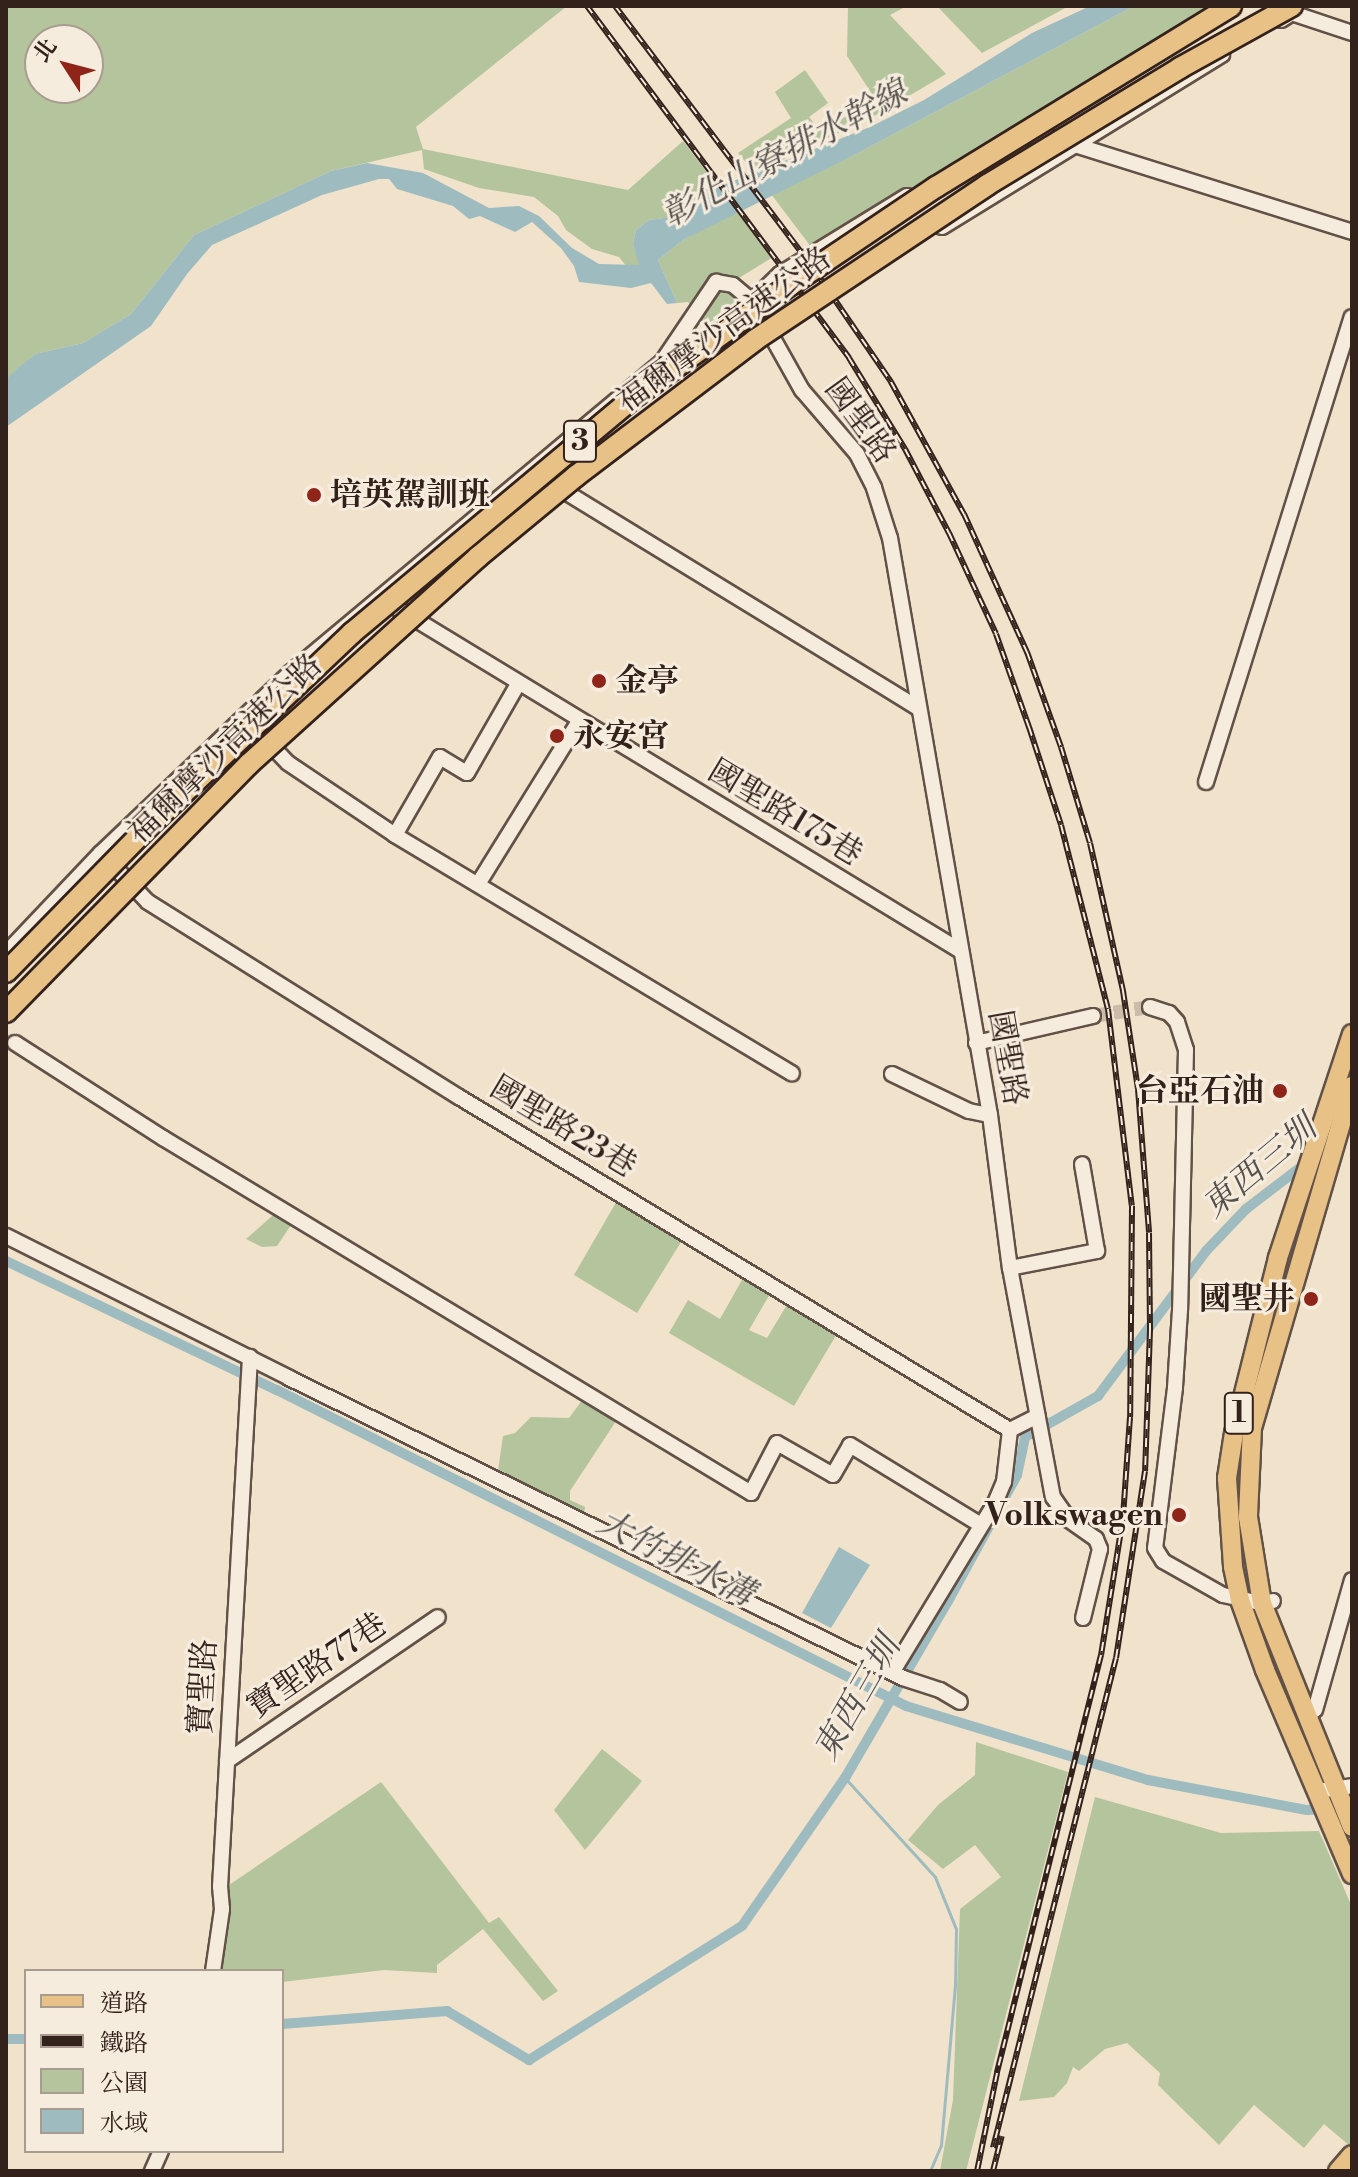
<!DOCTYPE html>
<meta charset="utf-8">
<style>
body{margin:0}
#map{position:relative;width:1358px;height:2177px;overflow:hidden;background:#f1e2cb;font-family:"Libre Bodoni","Noto Serif TC",serif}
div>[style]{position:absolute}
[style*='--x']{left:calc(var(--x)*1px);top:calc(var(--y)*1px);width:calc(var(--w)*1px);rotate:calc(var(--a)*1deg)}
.green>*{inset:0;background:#b4c49c}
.water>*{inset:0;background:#9ebcc0}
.stream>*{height:3px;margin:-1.5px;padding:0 1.5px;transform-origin:1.5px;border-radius:1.5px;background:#9ebcc0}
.canal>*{height:10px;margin:-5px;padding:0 5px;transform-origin:5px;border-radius:5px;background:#9ebcc0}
.minor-tunnel>*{height:14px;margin-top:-7px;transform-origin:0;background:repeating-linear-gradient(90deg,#cbbba8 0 14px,transparent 0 21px)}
.roads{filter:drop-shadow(2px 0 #625147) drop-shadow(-2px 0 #625147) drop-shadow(0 2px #625147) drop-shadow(0 -2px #625147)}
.minor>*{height:14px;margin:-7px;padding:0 7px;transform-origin:7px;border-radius:7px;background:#f6ecdd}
.major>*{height:18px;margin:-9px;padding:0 9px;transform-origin:9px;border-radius:9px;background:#e8c186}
.rail>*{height:6px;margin-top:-3px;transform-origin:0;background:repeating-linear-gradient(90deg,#f6ecdd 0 9px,#33211b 0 18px);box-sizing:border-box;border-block:2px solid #33211b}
.bridges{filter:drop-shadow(2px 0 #33211b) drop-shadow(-2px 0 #33211b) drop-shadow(0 2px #33211b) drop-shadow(0 -2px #33211b)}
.highway-bridge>*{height:20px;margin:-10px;padding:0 10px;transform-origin:10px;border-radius:10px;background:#e8c186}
.dots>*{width:22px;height:22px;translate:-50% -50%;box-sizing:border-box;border:4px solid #f6ecdd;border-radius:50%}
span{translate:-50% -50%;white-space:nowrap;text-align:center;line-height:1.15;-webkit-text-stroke:6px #f6ecdd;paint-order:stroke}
.shield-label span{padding:2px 6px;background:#f6ecdd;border:2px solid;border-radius:6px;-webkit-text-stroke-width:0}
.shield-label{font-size:30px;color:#33211b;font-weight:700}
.street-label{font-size:32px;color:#33211b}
.poi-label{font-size:32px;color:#33211b;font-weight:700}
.left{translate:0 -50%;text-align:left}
.right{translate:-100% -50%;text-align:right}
.water-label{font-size:34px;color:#53504d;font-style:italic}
.frame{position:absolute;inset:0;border:8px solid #33211b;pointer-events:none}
.legend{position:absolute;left:24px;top:1969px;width:260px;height:184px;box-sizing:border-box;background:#f6ecdd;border:2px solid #a89b8f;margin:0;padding:10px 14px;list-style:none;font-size:24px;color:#33211b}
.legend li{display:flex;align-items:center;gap:16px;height:40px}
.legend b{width:40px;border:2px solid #a89b8f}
.north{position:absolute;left:24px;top:24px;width:80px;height:80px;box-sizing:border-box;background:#f6ecdd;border:2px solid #a89b8f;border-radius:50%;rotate:306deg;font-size:22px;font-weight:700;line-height:32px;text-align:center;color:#33211b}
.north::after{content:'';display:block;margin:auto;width:28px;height:36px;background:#8f2418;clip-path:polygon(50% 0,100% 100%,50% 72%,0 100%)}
</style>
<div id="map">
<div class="green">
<i style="clip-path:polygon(evenodd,6px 6px,567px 6px,416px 127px,423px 149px,628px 190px,683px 141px,718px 187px,671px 217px,649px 220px,636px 230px,633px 243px,640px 265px,627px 267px,619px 257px,592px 249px,566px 230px,558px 216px,534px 197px,479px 188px,424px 169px,422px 150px,331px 171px,194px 235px,131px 314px,83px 343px,35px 354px,6px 379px,6px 6px,40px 40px,88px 40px,88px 88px,40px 88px,40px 40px)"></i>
<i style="clip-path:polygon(848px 6px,907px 6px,890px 15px,946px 74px,880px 113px,755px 173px,738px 153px,791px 118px,775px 92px,805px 70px,828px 103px,809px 117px,820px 131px,876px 100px,847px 56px)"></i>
<i style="clip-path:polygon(937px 6px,1069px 6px,982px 53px)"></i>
<i style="clip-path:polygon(1134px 6px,1235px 6px,818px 256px,771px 194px,860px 152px)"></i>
<i style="clip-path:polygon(737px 211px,773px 257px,726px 286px,735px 302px,706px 326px,688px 302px,677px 303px,658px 260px,683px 240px)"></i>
<i style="clip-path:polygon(618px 1199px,686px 1234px,637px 1313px,574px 1275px)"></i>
<i style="clip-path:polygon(280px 1209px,295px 1219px,277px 1246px,262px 1247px,246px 1239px)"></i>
<i style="clip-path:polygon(747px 1271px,774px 1287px,749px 1330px,767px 1338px,791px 1298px,841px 1327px,794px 1406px,669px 1333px,688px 1300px,720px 1319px)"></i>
<i style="clip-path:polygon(586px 1395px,620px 1415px,570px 1491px,570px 1500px,585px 1507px,584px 1514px,497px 1478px,503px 1436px,515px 1433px,531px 1417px,569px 1418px)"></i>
<i style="clip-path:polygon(976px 1742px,1068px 1772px,966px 2171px,940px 2171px,953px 2100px,960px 1909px,1001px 1877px,975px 1845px,943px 1869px,908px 1840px,938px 1805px,975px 1775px)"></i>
<i style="clip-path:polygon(602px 1749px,642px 1781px,585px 1850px,554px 1810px)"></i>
<i style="clip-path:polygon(381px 1782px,489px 1923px,499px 1917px,558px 1991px,543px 2001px,483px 1929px,437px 1965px,437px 1973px,384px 1970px,282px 1982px,282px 1971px,220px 1971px,230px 1916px,226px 1887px)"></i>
<i style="clip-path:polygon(1095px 1797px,1221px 1833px,1319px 1831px,1352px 1907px,1350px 2146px,1324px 2124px,1304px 2148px,1254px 2105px,1219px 2145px,1158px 2085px,1160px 2073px,1127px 2043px,1105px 2049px,1079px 2071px,1073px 2067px,1067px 2083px,1054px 2097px,1019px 2101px)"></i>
</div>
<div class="water">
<i style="clip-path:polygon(1090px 6px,1134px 6px,860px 152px,683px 240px,658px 260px,677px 303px,667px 304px,651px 283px,631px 288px,579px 282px,574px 266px,561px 248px,532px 222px,515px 232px,480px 216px,469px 219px,453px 206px,397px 189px,389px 179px,379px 179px,322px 195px,212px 245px,187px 274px,151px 326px,6px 427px,6px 379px,18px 368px,35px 354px,83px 343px,131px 314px,194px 235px,331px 171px,367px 163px,423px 173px,489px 208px,519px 206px,539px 216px,572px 248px,599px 264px,639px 265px,633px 243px,636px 230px,649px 220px,671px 217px,718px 187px,870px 127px,924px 100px,1032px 33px)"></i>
<i style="clip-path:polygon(839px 1547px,870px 1565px,831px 1628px,802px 1613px)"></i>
</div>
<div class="stream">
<i style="--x:845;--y:1778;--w:134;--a:47.7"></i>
<i style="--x:935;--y:1877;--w:56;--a:68"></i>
<i style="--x:956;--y:1929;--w:56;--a:91"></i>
<i style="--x:955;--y:1985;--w:161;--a:95"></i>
<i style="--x:941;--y:2145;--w:28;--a:113"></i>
</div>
<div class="canal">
<i style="--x:6;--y:1261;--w:300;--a:25.5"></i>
<i style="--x:277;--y:1390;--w:704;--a:26.67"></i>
<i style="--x:906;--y:1706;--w:253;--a:17"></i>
<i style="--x:1148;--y:1780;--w:162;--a:10.7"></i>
<i style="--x:1307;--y:1810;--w:19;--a:-3"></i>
<i style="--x:282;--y:2024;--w:166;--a:-4.5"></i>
<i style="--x:447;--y:2011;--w:96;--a:30.9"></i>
<i style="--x:529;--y:2060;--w:252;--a:-32.2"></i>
<i style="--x:742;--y:1926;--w:180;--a:-55.2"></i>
<i style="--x:845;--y:1778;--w:203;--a:-59.8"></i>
<i style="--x:947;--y:1603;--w:146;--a:-61.3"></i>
<i style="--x:1017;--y:1475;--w:39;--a:-78"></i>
<i style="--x:1025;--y:1437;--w:84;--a:-29.3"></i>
<i style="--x:1098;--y:1396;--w:181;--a:-53.3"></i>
<i style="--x:1206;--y:1251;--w:58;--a:-46.4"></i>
<i style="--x:1246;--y:1209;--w:133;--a:-37.4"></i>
<i style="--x:6;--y:2039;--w:20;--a:0"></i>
</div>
<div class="minor-tunnel">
<i style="--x:1093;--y:1016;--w:58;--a:-9"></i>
</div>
<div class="roads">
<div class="minor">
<i style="--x:1281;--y:20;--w:13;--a:-32"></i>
<i style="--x:1292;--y:13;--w:63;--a:18.4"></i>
<i style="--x:1021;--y:138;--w:14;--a:-12"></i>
<i style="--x:1035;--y:135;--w:21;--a:11"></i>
<i style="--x:1056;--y:139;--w:310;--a:17.4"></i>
<i style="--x:942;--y:227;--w:329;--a:-31.6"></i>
<i style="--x:752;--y:301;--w:39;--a:-44"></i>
<i style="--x:780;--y:274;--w:149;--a:-31.6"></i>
<i style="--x:533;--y:472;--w:452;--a:31.5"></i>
<i style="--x:382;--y:599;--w:675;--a:31.31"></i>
<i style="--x:247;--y:720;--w:59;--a:46.4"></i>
<i style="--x:288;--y:763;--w:129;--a:33.9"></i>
<i style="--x:395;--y:835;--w:463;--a:31"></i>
<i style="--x:1206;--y:782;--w:487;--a:-72.6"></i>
<i style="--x:395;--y:835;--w:90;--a:-60"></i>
<i style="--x:440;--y:757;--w:31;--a:31"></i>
<i style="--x:467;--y:773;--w:103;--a:-60.2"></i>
<i style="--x:107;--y:859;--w:59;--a:46.4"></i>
<i style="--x:148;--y:902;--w:367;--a:32.1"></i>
<i style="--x:459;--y:1097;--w:644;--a:31.15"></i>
<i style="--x:478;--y:884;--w:192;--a:-58.2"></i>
<i style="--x:6;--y:953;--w:138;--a:-46.5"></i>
<i style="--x:101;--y:853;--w:261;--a:-43.6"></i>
<i style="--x:290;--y:673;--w:485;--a:-39.9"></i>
<i style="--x:662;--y:362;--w:97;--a:-56"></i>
<i style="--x:716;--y:282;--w:17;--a:10"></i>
<i style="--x:733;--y:285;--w:25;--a:40"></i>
<i style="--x:752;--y:301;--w:102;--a:60.7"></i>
<i style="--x:802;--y:390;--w:84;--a:49.3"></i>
<i style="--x:857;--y:454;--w:38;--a:63"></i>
<i style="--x:874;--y:488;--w:52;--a:72.3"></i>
<i style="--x:890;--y:538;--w:586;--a:80.17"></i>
<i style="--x:990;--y:1115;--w:154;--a:82.6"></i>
<i style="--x:1010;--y:1268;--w:233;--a:79.4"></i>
<i style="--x:1053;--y:1497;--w:28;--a:55"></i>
<i style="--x:1069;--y:1520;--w:33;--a:35"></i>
<i style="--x:1096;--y:1539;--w:11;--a:68"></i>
<i style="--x:1100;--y:1549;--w:71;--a:103.8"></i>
<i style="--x:1150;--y:1007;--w:20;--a:18"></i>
<i style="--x:1169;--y:1013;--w:12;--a:48"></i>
<i style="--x:1177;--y:1022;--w:29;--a:72"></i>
<i style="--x:1186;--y:1050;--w:260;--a:91.3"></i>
<i style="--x:1180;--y:1310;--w:78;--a:93.7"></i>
<i style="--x:1175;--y:1388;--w:161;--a:97.1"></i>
<i style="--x:1155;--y:1548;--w:15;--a:58"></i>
<i style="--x:1163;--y:1561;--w:69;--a:29.5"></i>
<i style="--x:1223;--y:1595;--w:40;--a:12"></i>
<i style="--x:1262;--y:1603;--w:11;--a:-10"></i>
<i style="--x:15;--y:1043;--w:176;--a:32.7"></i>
<i style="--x:163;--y:1138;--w:687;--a:31.12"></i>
<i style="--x:751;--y:1493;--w:56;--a:-62.5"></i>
<i style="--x:777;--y:1443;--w:64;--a:29.7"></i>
<i style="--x:833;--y:1475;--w:34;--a:-60"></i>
<i style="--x:850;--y:1445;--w:153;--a:31.4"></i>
<i style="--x:976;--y:1043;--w:120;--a:-13"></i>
<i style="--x:892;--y:1074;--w:85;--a:25.7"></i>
<i style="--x:969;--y:1111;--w:21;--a:11"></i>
<i style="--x:6;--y:1236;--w:317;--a:26.6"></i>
<i style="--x:289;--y:1378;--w:683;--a:26.04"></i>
<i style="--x:903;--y:1678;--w:39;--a:18"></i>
<i style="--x:940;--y:1690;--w:23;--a:31"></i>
<i style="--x:1010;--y:1268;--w:89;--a:-11.1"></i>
<i style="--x:1097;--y:1251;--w:88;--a:-99.8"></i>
<i style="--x:893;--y:1671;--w:197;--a:-58.7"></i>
<i style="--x:995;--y:1503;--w:23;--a:-67"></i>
<i style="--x:1004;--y:1482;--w:52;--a:-83.4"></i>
<i style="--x:1010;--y:1430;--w:31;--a:-27"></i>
<i style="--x:1315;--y:1710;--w:135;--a:-74.1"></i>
<i style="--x:227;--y:1761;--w:255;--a:-34.3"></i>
<i style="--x:1318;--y:1791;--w:34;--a:-8"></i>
<i style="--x:213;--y:1971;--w:63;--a:-81.7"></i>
<i style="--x:222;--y:1909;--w:22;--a:-95"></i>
<i style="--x:220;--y:1887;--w:531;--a:-86.76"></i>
<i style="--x:152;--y:2171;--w:22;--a:-66"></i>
</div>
<div class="major">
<i style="--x:1352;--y:1034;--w:236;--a:108.3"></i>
<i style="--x:1278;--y:1258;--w:180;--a:104.1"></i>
<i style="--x:1234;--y:1433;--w:46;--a:98.8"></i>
<i style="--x:1227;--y:1478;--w:89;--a:86.1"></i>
<i style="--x:1233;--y:1567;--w:34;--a:78"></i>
<i style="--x:1240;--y:1600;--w:74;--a:70.3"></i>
<i style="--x:1265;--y:1670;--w:222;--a:66.9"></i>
<i style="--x:1352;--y:1086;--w:356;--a:106.3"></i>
<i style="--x:1252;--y:1428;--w:89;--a:92.6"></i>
<i style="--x:1248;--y:1517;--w:87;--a:80.8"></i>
<i style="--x:1262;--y:1603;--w:241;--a:68.1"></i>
<i style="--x:1338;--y:2171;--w:21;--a:-49"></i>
</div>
</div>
<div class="rail">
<i style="--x:587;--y:6;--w:439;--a:53.3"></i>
<i style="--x:849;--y:358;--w:107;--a:58.4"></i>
<i style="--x:905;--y:449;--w:95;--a:62.4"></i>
<i style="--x:949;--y:533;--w:111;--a:65"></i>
<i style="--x:996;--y:634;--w:99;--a:70.5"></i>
<i style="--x:1029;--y:727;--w:103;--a:71.9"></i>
<i style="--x:1061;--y:825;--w:190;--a:75.7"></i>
<i style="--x:1108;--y:1009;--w:198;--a:83.1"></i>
<i style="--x:1132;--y:1206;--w:211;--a:90.5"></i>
<i style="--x:1130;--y:1417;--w:101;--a:94"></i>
<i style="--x:1123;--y:1518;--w:139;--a:99.1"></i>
<i style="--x:1101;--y:1655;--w:431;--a:104"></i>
<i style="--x:997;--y:2073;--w:100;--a:101.5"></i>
<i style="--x:615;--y:6;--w:325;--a:52.9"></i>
<i style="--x:811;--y:265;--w:142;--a:55.6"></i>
<i style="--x:891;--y:382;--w:151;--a:61.1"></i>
<i style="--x:964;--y:514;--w:152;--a:65.5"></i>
<i style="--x:1027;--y:652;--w:101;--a:70.3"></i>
<i style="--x:1061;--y:747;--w:100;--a:73.2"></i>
<i style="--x:1090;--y:843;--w:152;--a:77.4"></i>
<i style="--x:1123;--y:991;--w:99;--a:81.3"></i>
<i style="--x:1138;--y:1089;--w:144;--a:85.6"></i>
<i style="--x:1149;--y:1233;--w:97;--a:89.4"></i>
<i style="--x:1150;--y:1330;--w:141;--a:92"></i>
<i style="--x:1145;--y:1471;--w:189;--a:98.8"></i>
<i style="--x:1116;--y:1658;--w:505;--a:104.09"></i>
<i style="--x:993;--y:2171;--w:36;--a:-76"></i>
</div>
<div class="bridges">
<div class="highway-bridge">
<i style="--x:6;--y:972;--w:216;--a:-45.6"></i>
<i style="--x:157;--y:818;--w:269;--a:-43.5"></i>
<i style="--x:352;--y:633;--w:371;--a:-39.9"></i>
<i style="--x:637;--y:395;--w:188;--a:-35.7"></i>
<i style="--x:790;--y:285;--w:176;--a:-33.9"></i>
<i style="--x:936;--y:187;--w:346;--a:-31.5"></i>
<i style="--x:6;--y:1012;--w:347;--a:-45.6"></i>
<i style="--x:249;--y:764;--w:309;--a:-42.1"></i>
<i style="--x:478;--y:557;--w:127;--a:-39.6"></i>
<i style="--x:576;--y:476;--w:225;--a:-37.2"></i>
<i style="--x:755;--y:340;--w:279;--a:-33.7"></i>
<i style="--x:987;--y:185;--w:226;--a:-31.2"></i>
<i style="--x:1180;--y:68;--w:128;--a:-29"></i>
</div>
</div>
<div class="dots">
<i style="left:314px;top:495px;background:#8f2418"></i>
<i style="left:599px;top:681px;background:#8f2418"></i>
<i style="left:557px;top:736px;background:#8f2418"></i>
<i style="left:1280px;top:1091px;background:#8f2418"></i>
<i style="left:1311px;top:1299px;background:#8f2418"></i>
<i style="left:1179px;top:1515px;background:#8f2418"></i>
</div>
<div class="shield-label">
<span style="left:580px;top:441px">3</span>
<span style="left:1239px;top:1413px">1</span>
</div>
<div class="street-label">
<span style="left:724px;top:330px;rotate:-36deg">福爾摩沙高速公路</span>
<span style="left:860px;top:421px;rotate:54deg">國聖路</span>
<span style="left:225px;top:749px;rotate:-44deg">福爾摩沙高速公路</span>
<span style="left:785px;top:813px;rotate:31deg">國聖路175巷</span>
<span style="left:1007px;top:1058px;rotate:80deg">國聖路</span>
<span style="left:563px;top:1127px;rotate:31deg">國聖路23巷</span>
<span style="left:317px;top:1666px;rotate:-34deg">寶聖路77巷</span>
<span style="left:203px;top:1687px;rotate:-87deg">寶聖路</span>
</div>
<div class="poi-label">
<span class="left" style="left:330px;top:495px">培英駕訓班</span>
<span class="left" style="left:615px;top:681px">金亭</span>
<span class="left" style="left:573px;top:736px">永安宮</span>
<span class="right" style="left:1264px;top:1091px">台亞石油</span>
<span class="right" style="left:1295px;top:1299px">國聖井</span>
<span class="right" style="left:1163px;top:1515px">Volkswagen</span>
</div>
<div class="water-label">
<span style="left:785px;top:155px;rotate:-28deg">彰化山寮排水幹線</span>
<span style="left:1260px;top:1168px;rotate:-40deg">東西三圳</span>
<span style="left:675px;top:1559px;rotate:27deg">大竹排水溝</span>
<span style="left:858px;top:1699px;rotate:-60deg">東西三圳</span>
</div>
<div class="frame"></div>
<ul class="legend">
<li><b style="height:10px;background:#e8c186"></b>道路</li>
<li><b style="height:10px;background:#33211b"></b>鐵路</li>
<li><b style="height:22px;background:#b4c49c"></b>公園</li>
<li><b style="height:22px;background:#9ebcc0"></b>水域</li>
</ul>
<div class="north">北</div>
</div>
